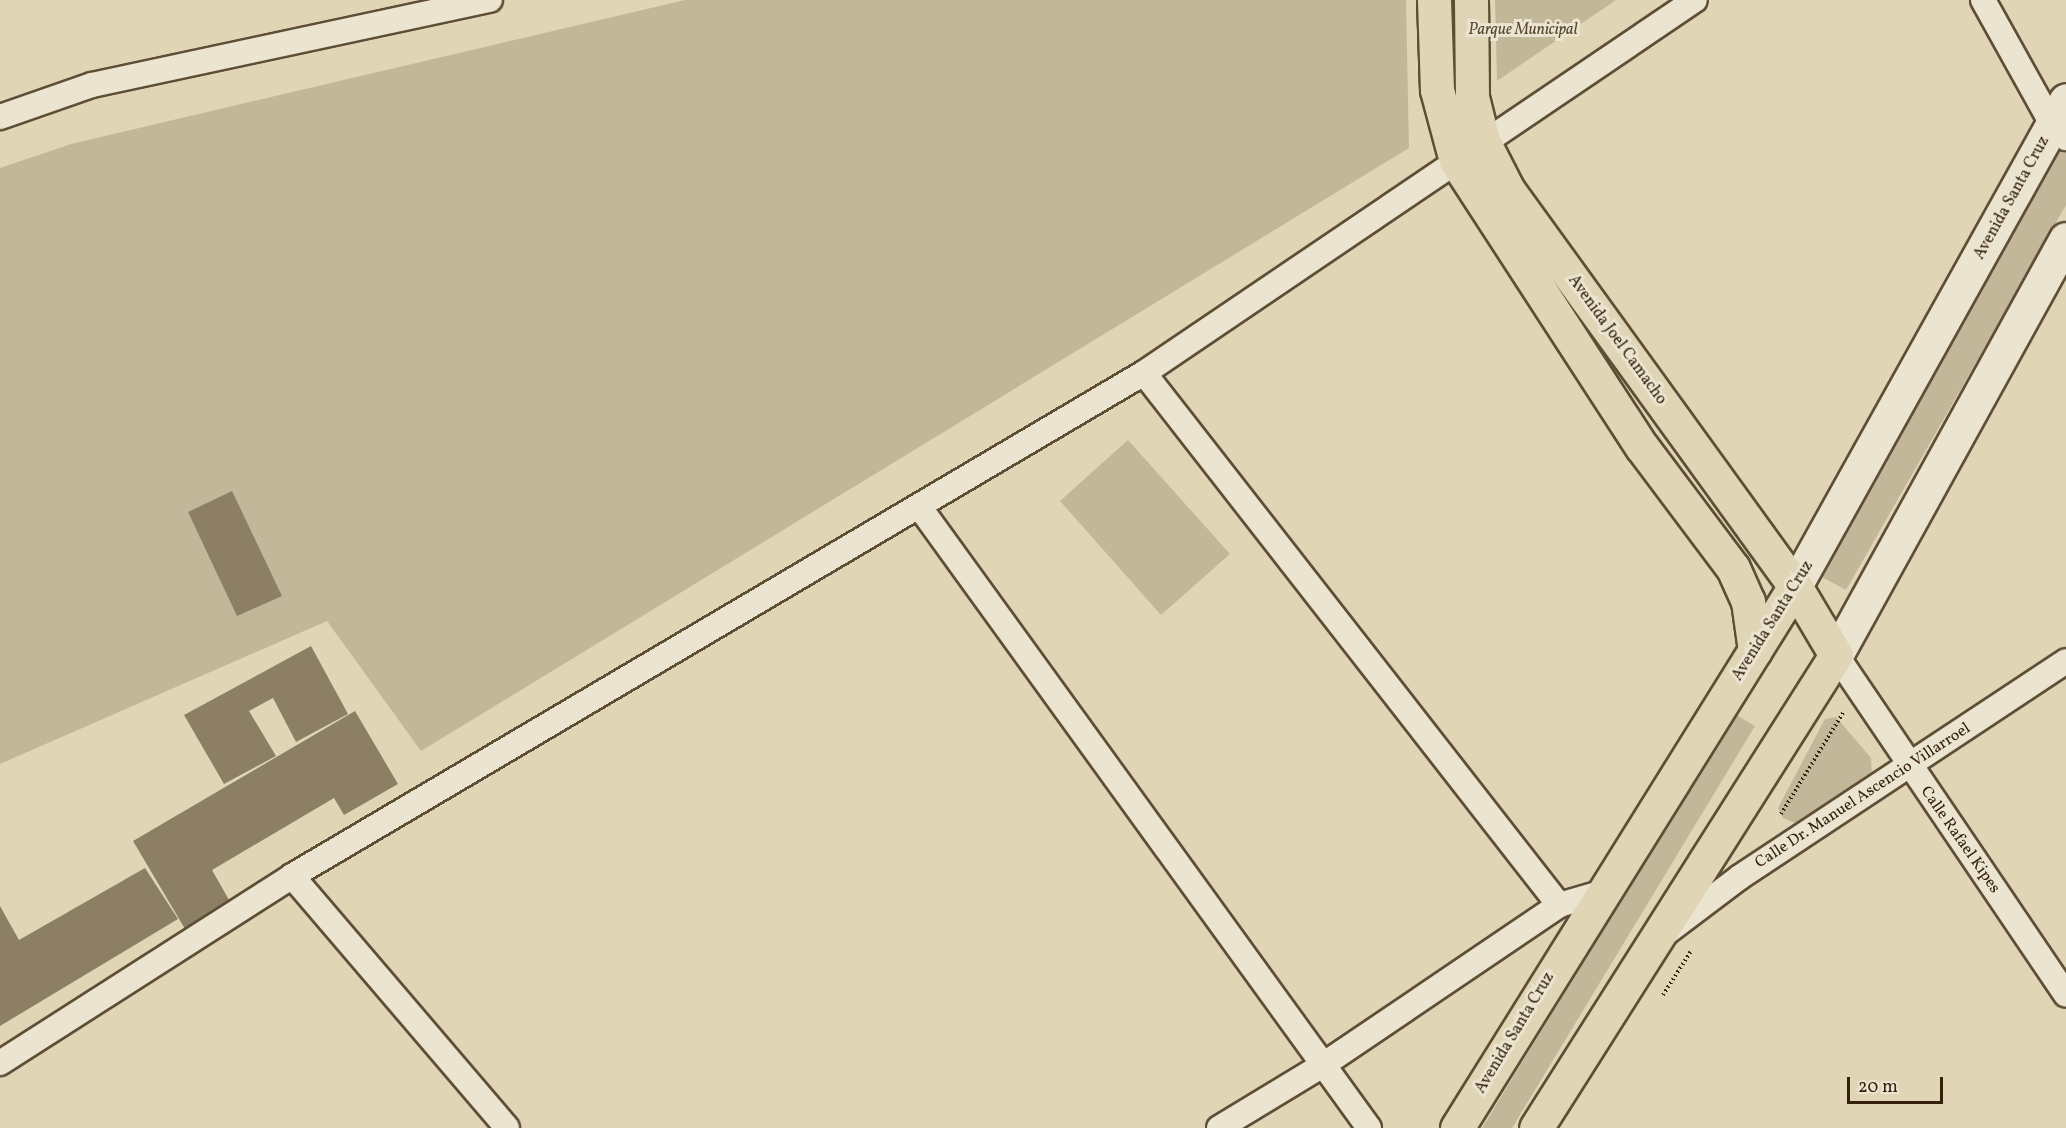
<!DOCTYPE html>
<style>
body{margin:0}
#map{position:relative;width:2066px;height:1128px;overflow:hidden;background:#e0d6b6;font-family:Vollkorn,serif}
div>[style]{position:absolute}
[style*='--x']{left:calc(var(--x)*1px);top:calc(var(--y)*1px);width:calc(var(--w)*1px);rotate:calc(var(--a)*1deg)}
.green>*{inset:0;background:#c3b799}
.building>*{inset:0;background:#8d7f64}
.path>*{height:4px;margin-top:-2px;transform-origin:0;background:repeating-linear-gradient(90deg,#34200b 0 1.5px,transparent 0 4.5px)}
.roads{filter:drop-shadow(2px 0 #5f4e36) drop-shadow(-2px 0 #5f4e36) drop-shadow(0 2px #5f4e36) drop-shadow(0 -2px #5f4e36)}
.street>*{height:24px;margin:-12px;padding:0 12px;transform-origin:12px;border-radius:12px;background:#ebe4d0}
.secondary>*{height:33px;margin:-16.5px;padding:0 16.5px;transform-origin:16.5px;border-radius:16.5px;background:#ebe4d0}
.highway>*{height:33px;margin:-16.5px;padding:0 16.5px;transform-origin:16.5px;border-radius:16.5px;background:#e0d6b6}
span{translate:-50% -50%;white-space:nowrap;text-align:center;line-height:1.15;-webkit-text-stroke:6px #ebe4d0;paint-order:stroke}
.park-label{font-size:16px;color:#58462e;font-style:italic}
.street-label{font-size:16px;color:#34200b}
.scale{position:absolute;left:1847px;top:1077px;width:96px;height:27px;box-sizing:border-box;border:3px solid #34200b;border-top:0;padding-left:8px;font-size:18px;line-height:21px;white-space:nowrap;color:#34200b;-webkit-text-stroke:4px #ebe4d0;paint-order:stroke}
</style>
<div id="map">
<div class="green">
<i style="clip-path:polygon(685px 0,1406px 0,1409px 148px,421px 751px,327px 621px,0 764px,0 168px,71px 144px)"></i>
<i style="clip-path:polygon(1495px 0,1616px 0,1497px 81px)"></i>
<i style="clip-path:polygon(2066px 140px,2066px 205px,1846px 590px,1820px 576px)"></i>
<i style="clip-path:polygon(1128px 440px,1230px 554px,1161px 615px,1060px 501px)"></i>
<i style="clip-path:polygon(1735px 714px,1755px 726px,1512px 1128px,1482px 1128px)"></i>
<i style="clip-path:polygon(1836px 717px,1871px 758px,1872px 776px,1795px 823px,1783px 818px,1778px 808px,1825px 719px)"></i>
</div>
<div class="building">
<i style="clip-path:polygon(232px 491px,282px 596px,237px 616px,188px 512px)"></i>
<i style="clip-path:polygon(311px 646px,348px 714px,296px 742px,273px 698px,249px 711px,276px 756px,224px 784px,184px 715px)"></i>
<i style="clip-path:polygon(355px 711px,398px 784px,344px 815px,334px 798px,212px 870px,233px 907px,188px 934px,133px 841px)"></i>
<i style="clip-path:polygon(145px 868px,178px 919px,0 1026px,0 906px,19px 940px)"></i>
</div>
<div class="path">
<i style="--x:1781;--y:814;--w:119;--a:-58.5"></i>
<i style="--x:1663;--y:995;--w:52;--a:-57.5"></i>
</div>
<div class="roads">
<div class="street">
<i style="--x:1983;--y:0;--w:142;--a:60.9"></i>
<i style="--x:2052;--y:124;--w:20;--a:45"></i>
<i style="--x:0;--y:117;--w:97;--a:-19.2"></i>
<i style="--x:92;--y:85;--w:407;--a:-12.1"></i>
<i style="--x:1144;--y:373;--w:675;--a:52.04"></i>
<i style="--x:921;--y:509;--w:764;--a:54.1"></i>
<i style="--x:1836;--y:655;--w:410;--a:55.9"></i>
<i style="--x:292;--y:876;--w:331;--a:49.5"></i>
<i style="--x:1666;--y:933;--w:93;--a:-37.1"></i>
<i style="--x:1740;--y:877;--w:391;--a:-33.5"></i>
<i style="--x:0;--y:1063;--w:347;--a:-32.6"></i>
<i style="--x:292;--y:876;--w:989;--a:-30.56"></i>
<i style="--x:1144;--y:373;--w:665;--a:-34.1"></i>
<i style="--x:1219;--y:1128;--w:122;--a:-31.2"></i>
<i style="--x:1323;--y:1065;--w:285;--a:-34.1"></i>
<i style="--x:1559;--y:905;--w:43;--a:-16.3"></i>
</div>
<div class="secondary">
<i style="--x:1795;--y:586;--w:556;--a:-60.86"></i>
<i style="--x:1836;--y:655;--w:475;--a:-61.1"></i>
</div>
<div class="highway">
<i style="--x:1434;--y:0;--w:90;--a:88.1"></i>
<i style="--x:1437;--y:90;--w:73;--a:75"></i>
<i style="--x:1456;--y:161;--w:341;--a:57"></i>
<i style="--x:1642;--y:447;--w:151;--a:53.1"></i>
<i style="--x:1733;--y:568;--w:36;--a:66"></i>
<i style="--x:1748;--y:601;--w:50;--a:82"></i>
<i style="--x:1471;--y:0;--w:97;--a:89.4"></i>
<i style="--x:1472;--y:97;--w:45;--a:76"></i>
<i style="--x:1483;--y:141;--w:55;--a:63"></i>
<i style="--x:1508;--y:190;--w:489;--a:54.1"></i>
<i style="--x:1795;--y:586;--w:80;--a:59.3"></i>
<i style="--x:1836;--y:655;--w:560;--a:122.38"></i>
<i style="--x:1457;--y:1128;--w:639;--a:-58.05"></i>
</div>
</div>
<div class="park-label">
<span style="left:1523px;top:30px">Parque Municipal</span>
</div>
<div class="street-label">
<span style="left:2012px;top:198px;rotate:-61deg">Avenida Santa Cruz</span>
<span style="left:1617px;top:340px;rotate:54deg">Avenida Joel Camacho</span>
<span style="left:1773px;top:621px;rotate:-58deg">Avenida Santa Cruz</span>
<span style="left:1863px;top:796px;rotate:-33deg">Calle Dr. Manuel Ascencio Villarroel</span>
<span style="left:1960px;top:840px;rotate:55deg">Calle Rafael Kipes</span>
<span style="left:1515px;top:1033px;rotate:-59deg">Avenida Santa Cruz</span>
</div>
<div class="scale">20 m</div>
</div>
